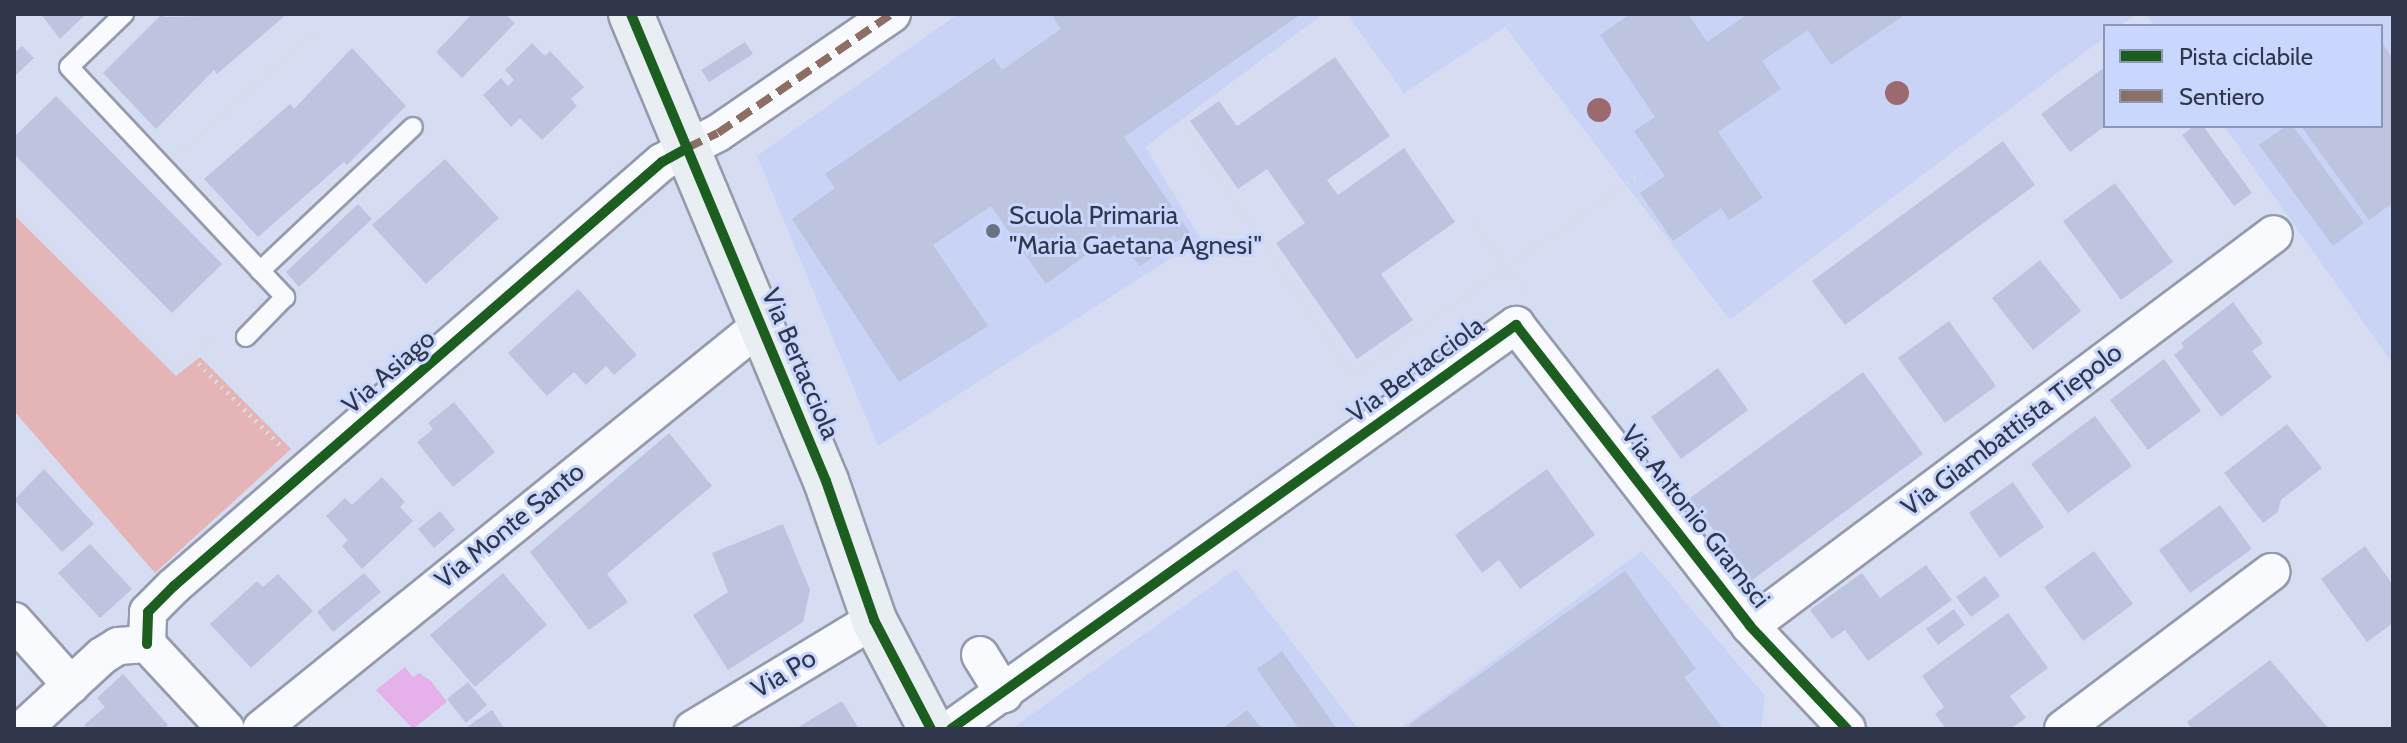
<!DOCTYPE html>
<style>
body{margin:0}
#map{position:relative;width:2407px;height:743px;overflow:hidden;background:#d6ddf2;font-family:Cabin,sans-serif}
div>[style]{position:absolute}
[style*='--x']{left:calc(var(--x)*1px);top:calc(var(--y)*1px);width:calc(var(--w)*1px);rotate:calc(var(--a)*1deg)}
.built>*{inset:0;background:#c8d3f5}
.green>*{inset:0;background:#e4b4b6}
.water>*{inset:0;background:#e6b0ea}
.building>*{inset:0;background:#bcc4df}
.path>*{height:5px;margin-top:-2.5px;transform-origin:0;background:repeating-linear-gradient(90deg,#d9dbe2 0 2px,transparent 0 8px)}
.roads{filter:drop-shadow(2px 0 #959aac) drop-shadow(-2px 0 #959aac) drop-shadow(0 2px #959aac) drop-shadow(0 -2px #959aac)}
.lane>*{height:18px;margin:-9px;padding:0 9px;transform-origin:9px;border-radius:9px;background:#f9fafd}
.street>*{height:36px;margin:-18px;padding:0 18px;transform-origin:18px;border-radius:18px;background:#f9fafd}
.secondary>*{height:44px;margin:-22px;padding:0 22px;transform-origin:22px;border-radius:22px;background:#e8eef2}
.quiet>*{height:8px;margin-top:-4px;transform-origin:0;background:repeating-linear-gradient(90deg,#8d6e63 0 16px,transparent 0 24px)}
.cycleway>*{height:10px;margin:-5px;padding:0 5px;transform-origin:5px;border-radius:5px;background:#1b5e20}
.trees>*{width:24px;height:24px;margin:-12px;border-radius:50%;background:#9c696f}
.dots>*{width:22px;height:22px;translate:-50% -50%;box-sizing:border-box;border:4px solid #c9d7ff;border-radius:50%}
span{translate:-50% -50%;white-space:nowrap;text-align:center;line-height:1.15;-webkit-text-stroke:6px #c9d7ff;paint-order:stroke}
.poi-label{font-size:26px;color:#31374b}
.left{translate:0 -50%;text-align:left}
.street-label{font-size:26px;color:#31374b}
.frame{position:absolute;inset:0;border:16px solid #31374b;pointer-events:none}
.legend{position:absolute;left:2103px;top:24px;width:280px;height:104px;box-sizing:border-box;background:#c9d7ff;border:2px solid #8c97b7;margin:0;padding:10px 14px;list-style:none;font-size:24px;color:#31374b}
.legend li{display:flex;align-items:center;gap:16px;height:40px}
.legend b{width:40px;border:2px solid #8c97b7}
</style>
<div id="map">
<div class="built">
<i style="clip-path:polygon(958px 14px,1323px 14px,1145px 147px,1201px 239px,878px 446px,757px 156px)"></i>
<i style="clip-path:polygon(1347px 14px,1525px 15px,2136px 14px,2120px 26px,2105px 26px,2105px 37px,1730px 320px,1506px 28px,1516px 20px,1404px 93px)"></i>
<i style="clip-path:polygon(2146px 14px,2393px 14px,2393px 364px,2224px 126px,2381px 126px,2381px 26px,2154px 26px)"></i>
<i style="clip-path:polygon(1642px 551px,1765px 696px,1761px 729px,1400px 729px)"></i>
<i style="clip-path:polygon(1236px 569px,1358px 729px,1011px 729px)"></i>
</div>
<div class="green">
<i style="clip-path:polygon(14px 215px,176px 376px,200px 357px,291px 449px,155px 573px,14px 411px)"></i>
</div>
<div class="water">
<i style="clip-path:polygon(405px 667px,413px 677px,419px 673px,431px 681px,447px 702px,413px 729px,376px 690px)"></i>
</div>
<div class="building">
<i style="clip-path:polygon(41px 14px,86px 14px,60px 39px)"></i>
<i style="clip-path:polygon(162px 14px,165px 17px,287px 14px,217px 74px,214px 70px,156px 129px,103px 73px)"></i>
<i style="clip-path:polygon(472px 14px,505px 14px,515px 23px,462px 78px,436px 52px)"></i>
<i style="clip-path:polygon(1058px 14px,1301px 14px,1124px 137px,1190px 233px,1140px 266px,1114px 235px,1046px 284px,991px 206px,933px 245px,988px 326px,899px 382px,792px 219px,835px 188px,825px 174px,994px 58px,1002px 70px,1061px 29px,1053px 17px)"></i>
<i style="clip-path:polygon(1630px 14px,1688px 14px,1707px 42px,1748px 14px,1906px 14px,1831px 65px,1808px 30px,1762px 61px,1781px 89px,1718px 132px,1763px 198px,1729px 220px,1721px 208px,1673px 241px,1640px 193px,1665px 176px,1634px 131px,1655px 117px,1600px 35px)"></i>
<i style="clip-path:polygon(745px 42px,753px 54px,709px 82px,701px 70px)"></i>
<i style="clip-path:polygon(2381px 42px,2393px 58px,2393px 203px,2369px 220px,2301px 126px,2381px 126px)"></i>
<i style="clip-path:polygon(532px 43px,545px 56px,550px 51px,584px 87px,571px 99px,577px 106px,542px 140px,520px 118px,511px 127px,483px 95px,501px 78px,508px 86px,514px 80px,505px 70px)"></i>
<i style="clip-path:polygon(22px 46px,34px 58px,14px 77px,14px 53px)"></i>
<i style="clip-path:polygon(352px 48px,406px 106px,347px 165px,344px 162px,258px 237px,204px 179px,290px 104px,294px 109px)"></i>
<i style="clip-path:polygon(1335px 57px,1390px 136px,1327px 180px,1338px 195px,1404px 148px,1455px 222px,1381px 274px,1413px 320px,1357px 359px,1276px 243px,1305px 223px,1267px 169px,1238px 189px,1190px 121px,1219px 101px,1237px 126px)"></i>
<i style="clip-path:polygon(2105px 67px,2105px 126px,2070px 152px,2041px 114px)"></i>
<i style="clip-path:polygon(56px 96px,222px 264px,172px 313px,14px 154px,14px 137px)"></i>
<i style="clip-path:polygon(2194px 126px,2203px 126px,2252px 193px,2234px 206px,2182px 135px)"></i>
<i style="clip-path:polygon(2286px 126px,2293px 126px,2364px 223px,2333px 246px,2259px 145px)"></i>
<i style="clip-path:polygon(2003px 141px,2035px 185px,1845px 325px,1812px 281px)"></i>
<i style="clip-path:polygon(445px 159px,499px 218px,426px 284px,372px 225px)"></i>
<i style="clip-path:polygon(2115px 183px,2173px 262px,2121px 300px,2063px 221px)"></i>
<i style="clip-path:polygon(358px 204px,372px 219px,299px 287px,286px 272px)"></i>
<i style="clip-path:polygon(2040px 260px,2081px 311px,2033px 350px,1992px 298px)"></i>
<i style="clip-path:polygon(578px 289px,637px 355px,614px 375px,606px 366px,586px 385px,574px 372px,547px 396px,508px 353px)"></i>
<i style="clip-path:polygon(2233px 302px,2263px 343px,2252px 351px,2272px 377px,2221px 417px,2174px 355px,2184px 347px,2181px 343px)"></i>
<i style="clip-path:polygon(1949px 321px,1996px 386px,1945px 423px,1898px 358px)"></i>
<i style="clip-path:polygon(2164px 359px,2201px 411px,2148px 450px,2110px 400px)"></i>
<i style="clip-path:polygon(1718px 368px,1748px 410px,1681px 459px,1651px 417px)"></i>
<i style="clip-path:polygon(1863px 372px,1923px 454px,1751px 581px,1690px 498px)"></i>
<i style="clip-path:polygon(454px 402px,495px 452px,453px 487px,417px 442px,433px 429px,428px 423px)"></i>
<i style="clip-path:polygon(2095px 416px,2132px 466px,2068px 513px,2031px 464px)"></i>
<i style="clip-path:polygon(2287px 424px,2322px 468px,2281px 500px,2278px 512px,2263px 523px,2224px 473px)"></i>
<i style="clip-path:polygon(669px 433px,712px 486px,607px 574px,628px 602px,589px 630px,530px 552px)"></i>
<i style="clip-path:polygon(44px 469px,94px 524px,62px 552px,14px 500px)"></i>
<i style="clip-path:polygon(1547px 469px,1595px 535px,1520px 589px,1499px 560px,1482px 573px,1455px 535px)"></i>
<i style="clip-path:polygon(382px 477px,405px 502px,400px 507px,413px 521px,362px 569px,342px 546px,348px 540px,326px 516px,345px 498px,352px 505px)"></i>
<i style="clip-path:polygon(2013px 482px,2044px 527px,2000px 558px,1969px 513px)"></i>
<i style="clip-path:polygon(2220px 505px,2252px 549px,2190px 593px,2159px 550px)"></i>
<i style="clip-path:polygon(440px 511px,455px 530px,434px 548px,418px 529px)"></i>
<i style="clip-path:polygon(783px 524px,810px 590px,803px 622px,728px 670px,693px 615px,728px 592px,712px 553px)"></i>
<i style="clip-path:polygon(90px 544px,132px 589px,100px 618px,58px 573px)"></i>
<i style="clip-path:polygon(2365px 546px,2393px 585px,2393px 623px,2367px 642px,2321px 579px)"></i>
<i style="clip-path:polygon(2094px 551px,2133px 604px,2083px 641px,2044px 587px)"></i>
<i style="clip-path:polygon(1926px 565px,1952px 600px,1868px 661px,1845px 630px,1832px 639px,1810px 610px,1862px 573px,1880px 598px)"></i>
<i style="clip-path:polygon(1625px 571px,1696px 669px,1684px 677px,1723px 729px,1412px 729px,1409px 725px)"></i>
<i style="clip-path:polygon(364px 573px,381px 592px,333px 632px,317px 612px)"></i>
<i style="clip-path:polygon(503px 573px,547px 625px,475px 687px,430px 635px)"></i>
<i style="clip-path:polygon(278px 574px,313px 611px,251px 668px,210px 624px,257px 581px,263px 587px)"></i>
<i style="clip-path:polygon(1985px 576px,2000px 596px,1971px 617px,1956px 597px)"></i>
<i style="clip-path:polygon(1954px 609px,1965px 625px,1938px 645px,1926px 629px)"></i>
<i style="clip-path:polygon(2008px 613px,2048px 668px,2010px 696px,2026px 718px,2010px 729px,1946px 729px,1935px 714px,1944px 707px,1922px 676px)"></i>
<i style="clip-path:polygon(1282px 651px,1337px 729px,1299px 729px,1257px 669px)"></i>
<i style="clip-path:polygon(2270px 660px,2329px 729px,2192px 729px,2187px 722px)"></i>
<i style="clip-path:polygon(123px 674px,168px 725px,164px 729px,88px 729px,84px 725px,105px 707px,97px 698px)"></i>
<i style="clip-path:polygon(468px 682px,487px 705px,466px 723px,447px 699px)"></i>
<i style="clip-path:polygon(842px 701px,859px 729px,795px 729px)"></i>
<i style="clip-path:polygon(492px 710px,505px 729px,470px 729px,468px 726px)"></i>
<i style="clip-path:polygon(1247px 710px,1262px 729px,1222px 729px)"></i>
</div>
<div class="path">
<i style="--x:1189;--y:134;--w:292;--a:56"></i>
<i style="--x:1352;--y:376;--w:353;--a:-35"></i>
<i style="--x:182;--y:151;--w:182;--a:-42.1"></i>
<i style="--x:14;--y:210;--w:226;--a:44.3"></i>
<i style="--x:176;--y:368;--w:56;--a:-38.5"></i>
<i style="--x:1472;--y:221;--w:90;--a:52.2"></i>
<i style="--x:193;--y:358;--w:127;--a:45"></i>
</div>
<div class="roads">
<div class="lane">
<i style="--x:124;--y:14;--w:76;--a:136.1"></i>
<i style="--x:69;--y:67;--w:316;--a:46.8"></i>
<i style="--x:285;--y:297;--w:56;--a:134.3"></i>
<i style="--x:260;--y:271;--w:210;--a:-43.3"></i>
</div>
<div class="street">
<i style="--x:14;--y:621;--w:86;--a:48.3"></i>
<i style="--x:1750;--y:626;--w:654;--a:-36.8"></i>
<i style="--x:147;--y:644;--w:32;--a:-88"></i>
<i style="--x:148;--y:612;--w:37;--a:-45"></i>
<i style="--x:174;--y:586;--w:646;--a:-40.99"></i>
<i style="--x:662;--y:162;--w:63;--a:-27.4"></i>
<i style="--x:718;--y:133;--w:211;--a:-34.4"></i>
<i style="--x:147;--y:644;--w:116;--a:47.1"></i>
<i style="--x:980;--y:655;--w:46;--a:58.4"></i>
<i style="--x:23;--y:729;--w:108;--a:-42.7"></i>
<i style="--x:102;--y:656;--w:19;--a:-32"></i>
<i style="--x:118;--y:646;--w:29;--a:-4"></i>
<i style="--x:261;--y:729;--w:643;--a:-38.94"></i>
<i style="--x:693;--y:729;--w:211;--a:-31.1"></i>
<i style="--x:951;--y:729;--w:695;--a:-35.57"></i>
<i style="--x:1516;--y:325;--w:381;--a:52.1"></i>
<i style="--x:1750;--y:626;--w:141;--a:46.7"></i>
<i style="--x:2063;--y:729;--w:261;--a:-37"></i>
</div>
<div class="secondary">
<i style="--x:631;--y:14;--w:506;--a:67.34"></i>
<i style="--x:826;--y:481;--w:147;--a:70.9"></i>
<i style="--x:874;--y:620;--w:123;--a:62.4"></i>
</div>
</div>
<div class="quiet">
<i style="--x:687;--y:148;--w:34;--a:-26"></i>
<i style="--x:718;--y:133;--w:211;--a:-34.4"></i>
</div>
<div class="cycleway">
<i style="--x:631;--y:14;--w:506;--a:67.34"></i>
<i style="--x:826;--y:481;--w:147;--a:70.9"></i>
<i style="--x:874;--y:620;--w:123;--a:62.4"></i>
<i style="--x:147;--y:644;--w:32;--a:-88"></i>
<i style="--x:148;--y:612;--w:37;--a:-45"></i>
<i style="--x:174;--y:586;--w:646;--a:-40.99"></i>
<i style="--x:662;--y:162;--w:29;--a:-29"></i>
<i style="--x:951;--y:729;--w:695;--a:-35.57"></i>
<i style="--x:1516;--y:325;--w:381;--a:52.1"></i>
<i style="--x:1750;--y:626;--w:141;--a:46.7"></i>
</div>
<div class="trees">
<i style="left:1897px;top:93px"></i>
<i style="left:1599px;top:110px"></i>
</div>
<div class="dots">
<i style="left:993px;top:231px;background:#6b7185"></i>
</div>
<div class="poi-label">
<span class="left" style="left:1009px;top:231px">Scuola Primaria<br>"Maria Gaetana Agnesi"</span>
</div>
<div class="street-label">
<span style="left:800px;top:364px;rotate:67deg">Via Bertacciola</span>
<span style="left:1416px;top:370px;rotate:-36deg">Via Bertacciola</span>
<span style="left:389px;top:372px;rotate:-41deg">Via Asiago</span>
<span style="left:2012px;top:430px;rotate:-37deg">Via Giambattista Tiepolo</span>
<span style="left:1695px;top:517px;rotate:52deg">Via Antonio Gramsci</span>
<span style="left:510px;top:526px;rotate:-39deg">Via Monte Santo</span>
<span style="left:784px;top:674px;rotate:-31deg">Via Po</span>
</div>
<div class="frame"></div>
<ul class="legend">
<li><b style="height:10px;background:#1b5e20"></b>Pista ciclabile</li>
<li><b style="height:10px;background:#8d6e63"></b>Sentiero</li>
</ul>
</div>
